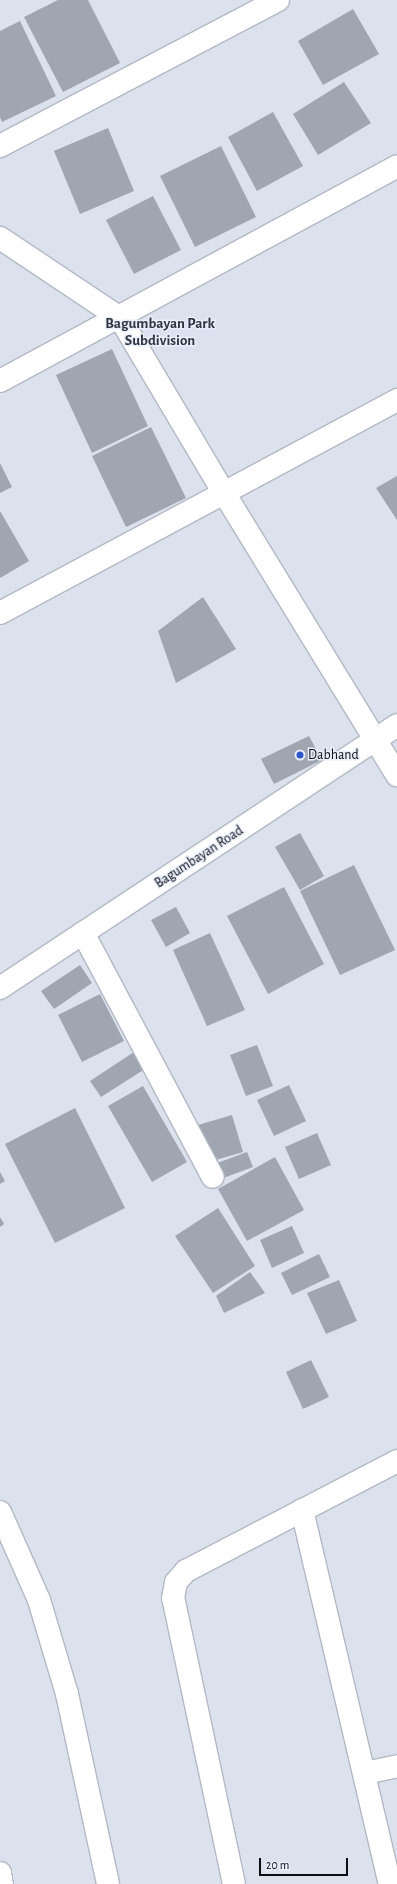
<!DOCTYPE html>
<style>
body{margin:0}
#map{position:relative;width:397px;height:1884px;overflow:hidden;background:#dbe1ed;font-family:"Alegreya Sans",sans-serif}
div>[style]{position:absolute}
[style*='--x']{left:calc(var(--x)*1px);top:calc(var(--y)*1px);width:calc(var(--w)*1px);rotate:calc(var(--a)*1deg)}
.building>*{inset:0;background:#a0a6b1}
.roads{filter:drop-shadow(1px 0 #b2b8c4) drop-shadow(-1px 0 #b2b8c4) drop-shadow(0 1px #b2b8c4) drop-shadow(0 -1px #b2b8c4)}
.street>*{height:22px;margin:-11px;padding:0 11px;transform-origin:11px;border-radius:11px;background:#fff}
.secondary>*{height:22px;margin:-11px;padding:0 11px;transform-origin:11px;border-radius:11px;background:#fff}
.dots>*{width:11px;height:11px;translate:-50% -50%;box-sizing:border-box;border:2px solid #e8eefb;border-radius:50%}
span{translate:-50% -50%;white-space:nowrap;text-align:center;line-height:1.15;-webkit-text-stroke:3px #e8eefb;paint-order:stroke}
.poi-label{font-size:14px;color:#0b0d11}
.left{translate:0 -50%;text-align:left}
.street-label{font-size:14px;color:#0b0d11}
.neighbourhood-label{font-size:15px;color:#2f343e;font-weight:700}
.scale{position:absolute;left:259px;top:1858px;width:89px;height:18px;box-sizing:border-box;border:2px solid #0b0d11;border-top:0;padding-left:5px;font-size:12px;line-height:14px;white-space:nowrap;color:#0b0d11;-webkit-text-stroke:3px #e8eefb;paint-order:stroke}
</style>
<div id="map">
<div class="building">
<i style="clip-path:polygon(58px 0,88px 0,120px 63px,63px 92px,24px 17px)"></i>
<i style="clip-path:polygon(353px 9px,379px 54px,323px 85px,298px 41px)"></i>
<i style="clip-path:polygon(20px 21px,56px 96px,2px 122px,0 117px,0 31px)"></i>
<i style="clip-path:polygon(344px 82px,371px 123px,318px 155px,293px 114px)"></i>
<i style="clip-path:polygon(273px 112px,303px 166px,257px 191px,228px 137px)"></i>
<i style="clip-path:polygon(108px 128px,134px 191px,80px 214px,54px 151px)"></i>
<i style="clip-path:polygon(221px 146px,256px 217px,195px 247px,160px 176px)"></i>
<i style="clip-path:polygon(153px 196px,181px 250px,134px 274px,106px 220px)"></i>
<i style="clip-path:polygon(112px 349px,148px 426px,92px 453px,56px 375px)"></i>
<i style="clip-path:polygon(151px 427px,186px 498px,126px 527px,92px 456px)"></i>
<i style="clip-path:polygon(0 463px,12px 487px,0 493px)"></i>
<i style="clip-path:polygon(397px 476px,397px 520px,376px 488px)"></i>
<i style="clip-path:polygon(0 511px,29px 561px,0 578px)"></i>
<i style="clip-path:polygon(203px 597px,236px 649px,176px 683px,158px 631px)"></i>
<i style="clip-path:polygon(309px 736px,322px 760px,274px 784px,261px 759px)"></i>
<i style="clip-path:polygon(300px 833px,324px 876px,300px 890px,275px 847px)"></i>
<i style="clip-path:polygon(354px 865px,395px 950px,340px 975px,300px 891px)"></i>
<i style="clip-path:polygon(284px 887px,324px 964px,268px 994px,227px 916px)"></i>
<i style="clip-path:polygon(176px 907px,190px 933px,166px 947px,151px 920px)"></i>
<i style="clip-path:polygon(210px 933px,245px 1010px,207px 1026px,173px 950px)"></i>
<i style="clip-path:polygon(80px 965px,92px 983px,54px 1009px,41px 991px)"></i>
<i style="clip-path:polygon(100px 994px,124px 1041px,82px 1062px,58px 1015px)"></i>
<i style="clip-path:polygon(257px 1045px,273px 1086px,246px 1096px,230px 1055px)"></i>
<i style="clip-path:polygon(134px 1052px,145px 1069px,101px 1097px,90px 1081px)"></i>
<i style="clip-path:polygon(289px 1085px,306px 1121px,274px 1136px,257px 1100px)"></i>
<i style="clip-path:polygon(143px 1086px,187px 1162px,152px 1182px,108px 1106px)"></i>
<i style="clip-path:polygon(75px 1108px,125px 1208px,55px 1243px,5px 1144px)"></i>
<i style="clip-path:polygon(232px 1115px,243px 1152px,209px 1162px,198px 1125px)"></i>
<i style="clip-path:polygon(317px 1133px,331px 1165px,299px 1179px,285px 1147px)"></i>
<i style="clip-path:polygon(247px 1152px,253px 1167px,218px 1180px,212px 1165px)"></i>
<i style="clip-path:polygon(275px 1157px,304px 1210px,247px 1241px,218px 1189px)"></i>
<i style="clip-path:polygon(0 1172px,5px 1181px,0 1184px)"></i>
<i style="clip-path:polygon(218px 1208px,255px 1266px,213px 1293px,175px 1236px)"></i>
<i style="clip-path:polygon(0 1217px,4px 1224px,0 1227px)"></i>
<i style="clip-path:polygon(292px 1226px,304px 1253px,272px 1268px,260px 1240px)"></i>
<i style="clip-path:polygon(319px 1254px,330px 1277px,292px 1295px,281px 1273px)"></i>
<i style="clip-path:polygon(250px 1272px,265px 1293px,224px 1313px,216px 1296px)"></i>
<i style="clip-path:polygon(339px 1280px,357px 1321px,326px 1334px,307px 1293px)"></i>
<i style="clip-path:polygon(311px 1360px,329px 1397px,303px 1409px,286px 1372px)"></i>
</div>
<div class="roads">
<div class="street">
<i style="--x:0;--y:146;--w:314;--a:-27.7"></i>
<i style="--x:0;--y:238;--w:144;--a:33.7"></i>
<i style="--x:120;--y:318;--w:204;--a:59.3"></i>
<i style="--x:224;--y:493;--w:331;--a:58.5"></i>
<i style="--x:0;--y:381;--w:451;--a:-28.4"></i>
<i style="--x:0;--y:613;--w:451;--a:-28.2"></i>
<i style="--x:83;--y:933;--w:276;--a:62"></i>
<i style="--x:302;--y:1510;--w:384;--a:76.8"></i>
<i style="--x:0;--y:1512;--w:96;--a:66.1"></i>
<i style="--x:39;--y:1600;--w:98;--a:73.4"></i>
<i style="--x:67;--y:1694;--w:194;--a:77.8"></i>
<i style="--x:365;--y:1773;--w:33;--a:-12"></i>
<i style="--x:0;--y:1873;--w:11;--a:80"></i>
<i style="--x:234;--y:1884;--w:292;--a:-102"></i>
<i style="--x:173;--y:1598;--w:16;--a:-79"></i>
<i style="--x:176;--y:1582;--w:15;--a:-48"></i>
<i style="--x:186;--y:1571;--w:238;--a:-27.5"></i>
</div>
<div class="secondary">
<i style="--x:0;--y:988;--w:476;--a:-33.5"></i>
</div>
</div>
<div class="dots">
<i style="left:300px;top:755px;background:#2d58c8"></i>
</div>
<div class="poi-label">
<span class="left" style="left:308px;top:755px">Dabhand</span>
</div>
<div class="street-label">
<span style="left:199px;top:857px;rotate:-33deg">Bagumbayan Road</span>
</div>
<div class="neighbourhood-label">
<span style="left:160px;top:332px">Bagumbayan Park<br>Subdivision</span>
</div>
<div class="scale">20 m</div>
</div>
